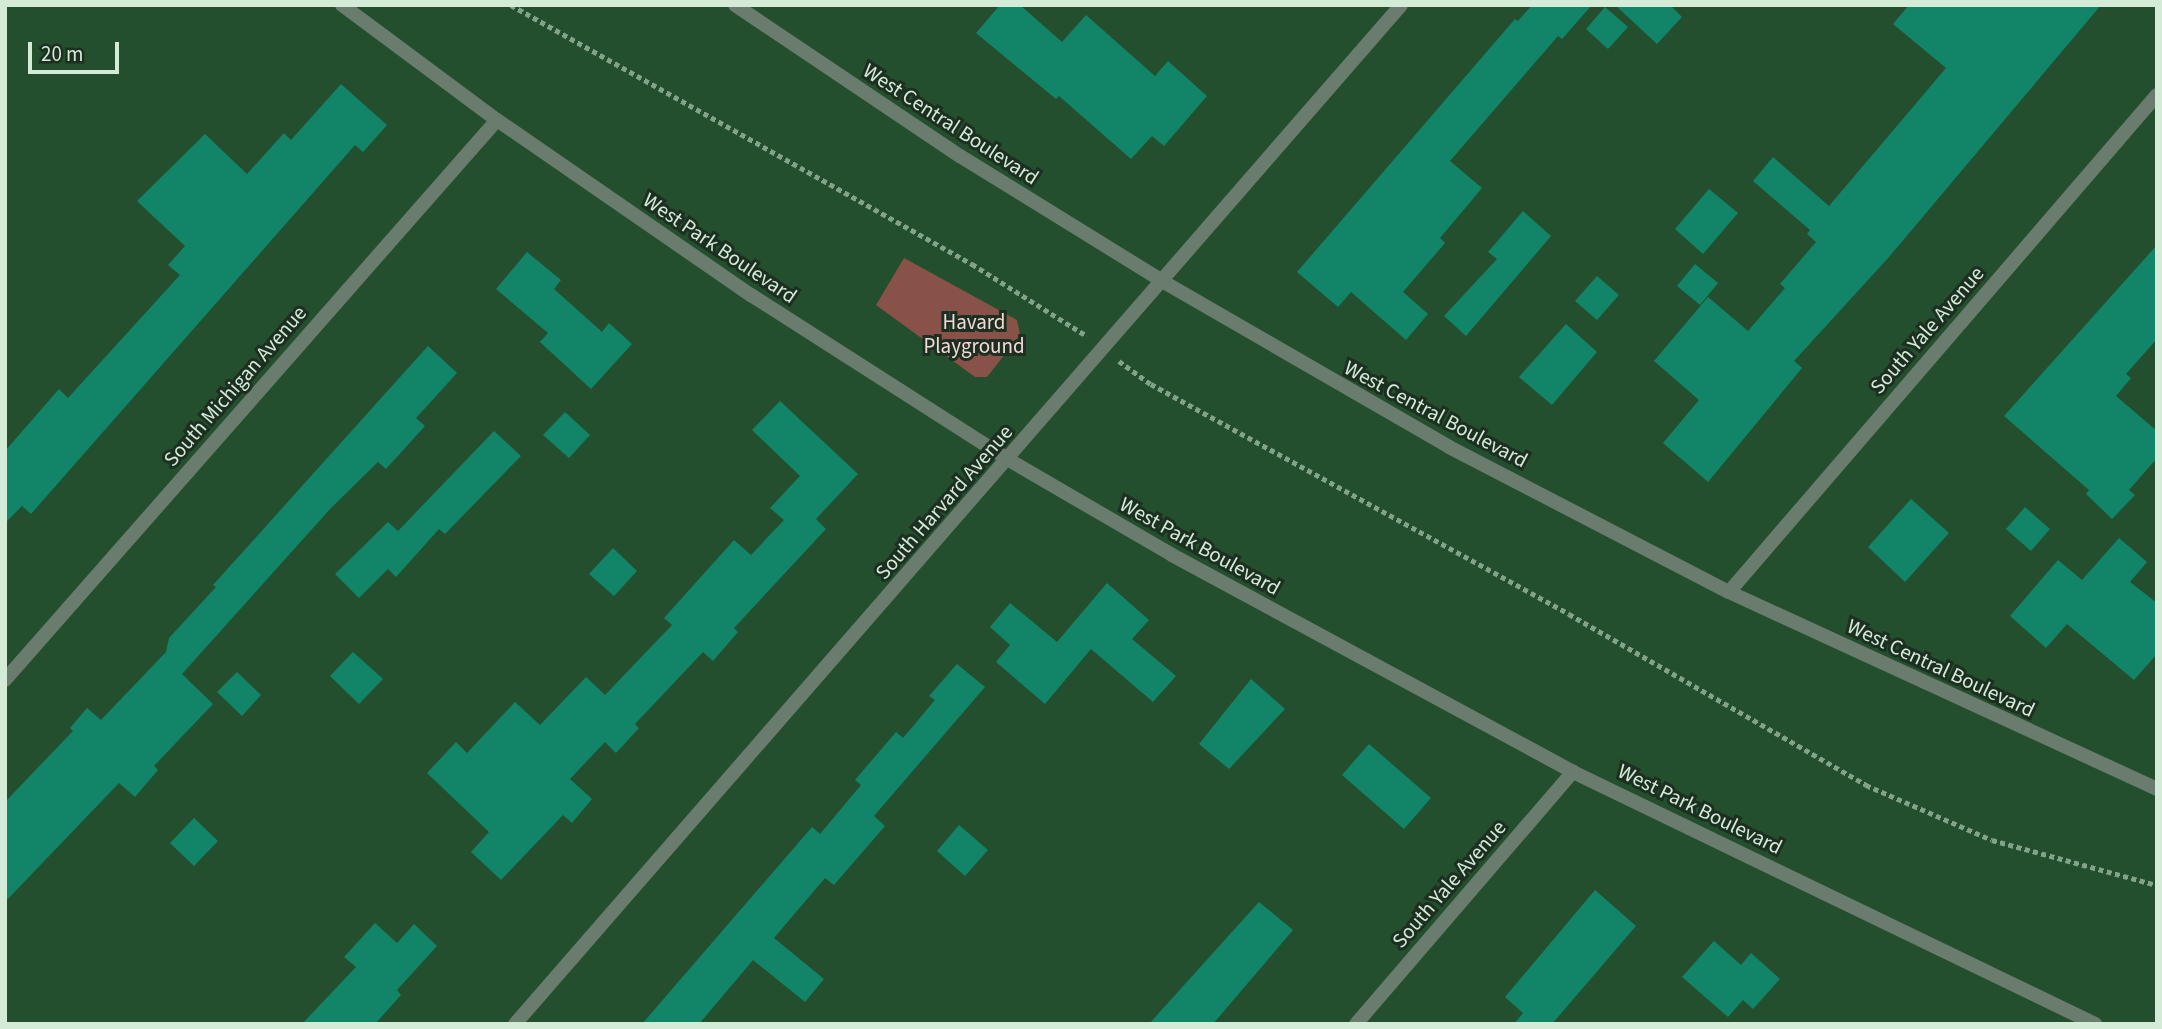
<!DOCTYPE html>
<style>
body{margin:0}
#map{position:relative;width:2162px;height:1029px;overflow:hidden;background:#244f2f;font-family:"Source Sans 3",sans-serif}
div>[style]{position:absolute}
[style*='--x']{left:calc(var(--x)*1px);top:calc(var(--y)*1px);width:calc(var(--w)*1px);rotate:calc(var(--a)*1deg)}
.green>*{inset:0;background:#885248}
.building>*{inset:0;background:#128468}
.path>*{height:4.5px;margin-top:-2.25px;transform-origin:0;background:repeating-linear-gradient(90deg,#82a289 0 5px,transparent 0 8.5px)}
.street>*{height:14px;margin:-7px;padding:0 7px;transform-origin:7px;border-radius:7px;background:#697c6d}
span{translate:-50% -50%;white-space:nowrap;text-align:center;line-height:1.15;-webkit-text-stroke:6px #1d2f21;paint-order:stroke}
.street-label{font-size:21px;color:#d4ebd8}
.park-label{font-size:21px;color:#f2dad6}
.frame{position:absolute;inset:0;border:7px solid #d4ebd8;pointer-events:none}
.scale{position:absolute;left:28px;top:42px;width:91px;height:32px;box-sizing:border-box;border:4px solid #d4ebd8;border-top:0;padding-left:9px;font-size:21px;line-height:24px;white-space:nowrap;color:#d4ebd8;-webkit-text-stroke:5px #1d2f21;paint-order:stroke}
</style>
<div id="map">
<div class="green">
<i style="clip-path:polygon(904px 258px,1017px 320px,1020px 335px,987px 377px,975px 377px,876px 305px)"></i>
</div>
<div class="building">
<i style="clip-path:polygon(1000px 5px,1020px 5px,1062px 42px,1086px 15px,1155px 76px,1168px 61px,1207px 96px,1164px 146px,1152px 136px,1131px 159px,1059px 96px,1056px 99px,976px 33px)"></i>
<i style="clip-path:polygon(1532px 5px,1592px 5px,1562px 39px,1558px 36px,1450px 161px,1482px 188px,1440px 238px,1445px 243px,1403px 292px,1428px 314px,1406px 340px,1351px 292px,1338px 307px,1297px 272px,1515px 19px,1518px 21px)"></i>
<i style="clip-path:polygon(1615px 5px,1670px 5px,1682px 17px,1657px 44px)"></i>
<i style="clip-path:polygon(1909px 5px,2101px 5px,1889px 257px,1794px 361px,1802px 368px,1708px 482px,1663px 443px,1699px 400px,1654px 361px,1708px 297px,1748px 331px,1785px 288px,1780px 284px,1816px 242px,1807px 234px,1810px 230px,1753px 181px,1773px 157px,1829px 206px,1946px 68px,1893px 24px)"></i>
<i style="clip-path:polygon(1605px 7px,1628px 27px,1608px 49px,1586px 29px)"></i>
<i style="clip-path:polygon(341px 84px,387px 125px,363px 152px,355px 145px,31px 514px,22px 506px,5px 523px,5px 451px,59px 389px,68px 398px,180px 275px,168px 265px,185px 246px,137px 201px,205px 134px,247px 174px,284px 133px,291px 140px)"></i>
<i style="clip-path:polygon(1709px 189px,1738px 213px,1703px 254px,1675px 229px)"></i>
<i style="clip-path:polygon(1523px 211px,1551px 236px,1466px 336px,1444px 316px,1497px 259px,1488px 252px)"></i>
<i style="clip-path:polygon(2157px 245px,2157px 339px,2126px 374px,2131px 378px,2116px 396px,2157px 431px,2157px 458px,2129px 490px,2135px 495px,2112px 519px,2086px 494px,2089px 490px,2004px 416px)"></i>
<i style="clip-path:polygon(527px 252px,561px 280px,554px 289px,602px 332px,609px 323px,632px 344px,591px 389px,540px 342px,548px 333px,496px 289px)"></i>
<i style="clip-path:polygon(1695px 264px,1718px 283px,1700px 305px,1677px 286px)"></i>
<i style="clip-path:polygon(1597px 276px,1619px 295px,1597px 320px,1575px 301px)"></i>
<i style="clip-path:polygon(1566px 324px,1597px 352px,1552px 405px,1519px 377px)"></i>
<i style="clip-path:polygon(428px 346px,457px 373px,416px 418px,425px 426px,386px 469px,378px 462px,331px 508px,182px 674px,213px 704px,154px 766px,158px 770px,135px 797px,119px 783px,5px 902px,5px 802px,73px 731px,70px 728px,87px 708px,101px 720px,166px 652px,169px 638px,216px 587px,213px 585px)"></i>
<i style="clip-path:polygon(780px 401px,858px 474px,816px 519px,826px 529px,734px 628px,738px 632px,713px 661px,703px 652px,635px 724px,639px 728px,616px 753px,605px 742px,570px 779px,592px 799px,572px 823px,563px 815px,501px 880px,471px 852px,489px 832px,427px 773px,456px 742px,467px 753px,515px 702px,540px 725px,586px 677px,605px 695px,672px 625px,664px 618px,734px 540px,751px 555px,784px 520px,770px 508px,800px 476px,752px 430px)"></i>
<i style="clip-path:polygon(565px 412px,590px 435px,569px 458px,543px 435px)"></i>
<i style="clip-path:polygon(494px 431px,521px 456px,445px 534px,439px 529px,396px 577px,388px 569px,359px 598px,335px 574px,388px 522px,398px 531px)"></i>
<i style="clip-path:polygon(1911px 499px,1949px 533px,1905px 582px,1868px 547px)"></i>
<i style="clip-path:polygon(2025px 507px,2050px 529px,2031px 551px,2006px 529px)"></i>
<i style="clip-path:polygon(2119px 538px,2147px 562px,2130px 582px,2157px 603px,2157px 654px,2134px 680px,2067px 624px,2046px 648px,2010px 616px,2058px 560px,2082px 580px)"></i>
<i style="clip-path:polygon(613px 548px,637px 571px,614px 596px,589px 574px)"></i>
<i style="clip-path:polygon(1107px 583px,1149px 620px,1132px 639px,1176px 676px,1153px 702px,1091px 649px,1045px 704px,996px 662px,1010px 645px,990px 627px,1010px 603px,1057px 642px)"></i>
<i style="clip-path:polygon(353px 652px,383px 679px,359px 704px,330px 676px)"></i>
<i style="clip-path:polygon(957px 664px,985px 687px,874px 816px,885px 826px,834px 885px,825px 878px,774px 938px,824px 979px,805px 1002px,753px 960px,699px 1024px,642px 1024px,812px 827px,820px 834px,861px 785px,855px 780px,896px 732px,903px 738px,935px 700px,929px 696px)"></i>
<i style="clip-path:polygon(237px 672px,261px 695px,242px 716px,217px 692px)"></i>
<i style="clip-path:polygon(1251px 679px,1285px 709px,1229px 769px,1199px 744px)"></i>
<i style="clip-path:polygon(1369px 744px,1431px 798px,1404px 829px,1342px 775px)"></i>
<i style="clip-path:polygon(194px 818px,218px 841px,194px 866px,170px 843px)"></i>
<i style="clip-path:polygon(959px 825px,988px 850px,965px 876px,937px 851px)"></i>
<i style="clip-path:polygon(1595px 890px,1636px 926px,1552px 1024px,1514px 1024px,1523px 1013px,1505px 997px)"></i>
<i style="clip-path:polygon(1259px 902px,1293px 930px,1213px 1024px,1149px 1024px)"></i>
<i style="clip-path:polygon(375px 923px,397px 943px,414px 924px,437px 946px,397px 990px,401px 995px,375px 1024px,302px 1024px,356px 967px,344px 957px)"></i>
<i style="clip-path:polygon(1714px 941px,1741px 965px,1751px 953px,1780px 979px,1753px 1009px,1743px 1000px,1728px 1017px,1682px 977px)"></i>
</div>
<div class="path">
<i style="--x:511;--y:5;--w:529;--a:29.33"></i>
<i style="--x:972;--y:264;--w:136;--a:32.1"></i>
<i style="--x:1119;--y:361;--w:39;--a:36"></i>
<i style="--x:1151;--y:384;--w:477;--a:28.8"></i>
<i style="--x:1569;--y:614;--w:343;--a:29.9"></i>
<i style="--x:1866;--y:785;--w:137;--a:23.6"></i>
<i style="--x:1992;--y:840;--w:171;--a:15.3"></i>
</div>
<div class="street">
<i style="--x:342;--y:5;--w:193;--a:36.6"></i>
<i style="--x:497;--y:120;--w:308;--a:34.6"></i>
<i style="--x:751;--y:295;--w:306;--a:32.6"></i>
<i style="--x:1009;--y:460;--w:189;--a:30.2"></i>
<i style="--x:1172;--y:555;--w:456;--a:28.4"></i>
<i style="--x:1573;--y:772;--w:580;--a:25.77"></i>
<i style="--x:735;--y:5;--w:271;--a:33.9"></i>
<i style="--x:960;--y:156;--w:238;--a:31.7"></i>
<i style="--x:1162;--y:281;--w:332;--a:30"></i>
<i style="--x:1449;--y:447;--w:315;--a:27.4"></i>
<i style="--x:1729;--y:592;--w:471;--a:24.7"></i>
<i style="--x:1729;--y:592;--w:656;--a:-49.27"></i>
<i style="--x:5;--y:680;--w:745;--a:-48.7"></i>
<i style="--x:515;--y:1024;--w:1350;--a:-48.99"></i>
<i style="--x:1356;--y:1024;--w:333;--a:-49.3"></i>
</div>
<div class="street-label">
<span style="left:951px;top:124px;rotate:33deg">West Central Boulevard</span>
<span style="left:720px;top:248px;rotate:34deg">West Park Boulevard</span>
<span style="left:1927px;top:330px;rotate:-49deg">South Yale Avenue</span>
<span style="left:235px;top:386px;rotate:-49deg">South Michigan Avenue</span>
<span style="left:1436px;top:414px;rotate:28deg">West Central Boulevard</span>
<span style="left:944px;top:502px;rotate:-49deg">South Harvard Avenue</span>
<span style="left:1200px;top:546px;rotate:29deg">West Park Boulevard</span>
<span style="left:1941px;top:668px;rotate:25deg">West Central Boulevard</span>
<span style="left:1700px;top:809px;rotate:26deg">West Park Boulevard</span>
<span style="left:1449px;top:884px;rotate:-49deg">South Yale Avenue</span>
</div>
<div class="park-label">
<span style="left:974px;top:334px">Havard<br>Playground</span>
</div>
<div class="frame"></div>
<div class="scale">20 m</div>
</div>
